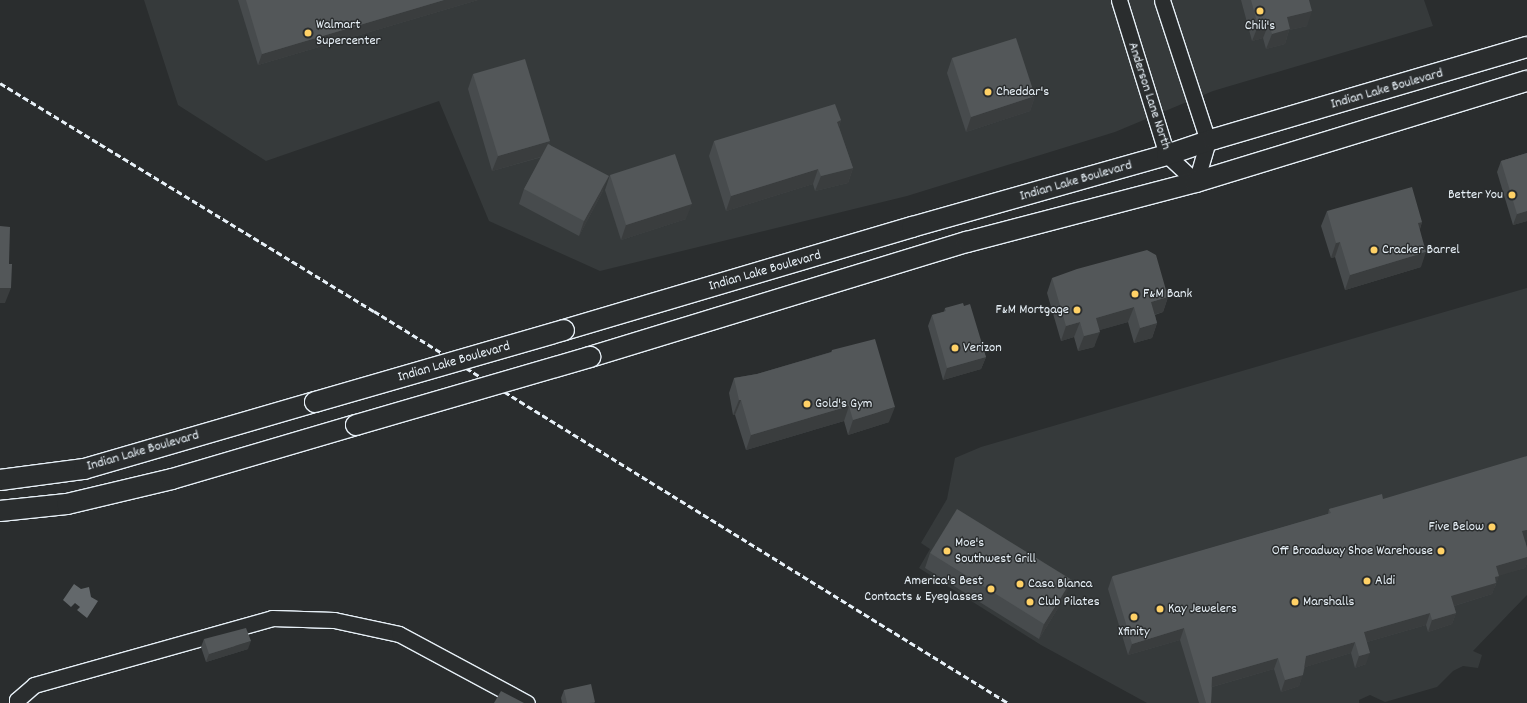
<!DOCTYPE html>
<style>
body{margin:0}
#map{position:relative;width:1527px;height:703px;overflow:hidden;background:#2a2d2e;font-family:Dekko,sans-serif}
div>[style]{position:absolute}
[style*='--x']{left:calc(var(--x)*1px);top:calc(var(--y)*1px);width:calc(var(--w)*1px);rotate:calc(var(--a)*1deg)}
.built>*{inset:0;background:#363a3b}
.water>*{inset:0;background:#63686b}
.roads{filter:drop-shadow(1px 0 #e8f1f8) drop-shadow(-1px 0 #e8f1f8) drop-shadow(0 1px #e8f1f8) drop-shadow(0 -1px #e8f1f8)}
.minor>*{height:15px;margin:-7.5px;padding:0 7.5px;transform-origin:7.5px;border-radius:7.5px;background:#2a2d2e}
.major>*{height:20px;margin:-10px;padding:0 10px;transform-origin:10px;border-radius:10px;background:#2a2d2e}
.rail>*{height:3px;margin-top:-1.5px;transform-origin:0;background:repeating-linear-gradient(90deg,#e8f1f8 0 6px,transparent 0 9px)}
.bridges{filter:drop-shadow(1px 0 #e8f1f8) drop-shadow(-1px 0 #e8f1f8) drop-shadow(0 1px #e8f1f8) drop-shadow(0 -1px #e8f1f8)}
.major-bridge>*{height:20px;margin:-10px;padding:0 10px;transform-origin:10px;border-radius:10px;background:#2a2d2e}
.wall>*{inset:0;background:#474b4d}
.shaded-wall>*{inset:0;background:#3a3d3e}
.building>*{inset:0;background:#535759}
.dots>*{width:11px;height:11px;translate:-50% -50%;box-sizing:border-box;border:2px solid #2a2d2e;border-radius:50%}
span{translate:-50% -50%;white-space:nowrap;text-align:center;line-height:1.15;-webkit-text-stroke:3px #2a2d2e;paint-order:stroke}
.poi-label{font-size:14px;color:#e8f1f8}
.left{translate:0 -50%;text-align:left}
.right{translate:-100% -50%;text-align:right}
.street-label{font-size:14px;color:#e8f1f8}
</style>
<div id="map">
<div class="built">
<i style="clip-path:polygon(144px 0,1424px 0,1433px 26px,1213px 91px,1115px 132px,907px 196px,600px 271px,489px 221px,439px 101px,266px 161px,178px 105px)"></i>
<i style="clip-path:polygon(1527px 288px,1527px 595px,1473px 651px,1482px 655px,1478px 668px,1463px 666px,1453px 671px,1437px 687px,1385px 702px,1370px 695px,1359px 700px,1359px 703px,1147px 703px,1041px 645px,919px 568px,930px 549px,921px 543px,947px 499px,955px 458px,981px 447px)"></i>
</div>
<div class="water">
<i style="clip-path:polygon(74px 584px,81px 589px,89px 587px,91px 597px,98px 601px,87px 618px,77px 610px,80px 607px,75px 603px,71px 607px,63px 600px)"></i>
</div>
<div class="roads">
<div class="minor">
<i style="--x:1119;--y:0;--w:162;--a:72.8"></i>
<i style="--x:1167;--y:155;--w:40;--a:43"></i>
<i style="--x:1196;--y:182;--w:43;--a:-73.7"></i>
<i style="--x:1208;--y:141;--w:148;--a:-108.1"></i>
<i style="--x:17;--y:703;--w:3;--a:-90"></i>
<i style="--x:17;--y:700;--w:23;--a:-41"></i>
<i style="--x:34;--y:685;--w:247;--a:-15.7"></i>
<i style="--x:272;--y:618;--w:62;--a:1.8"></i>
<i style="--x:334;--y:620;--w:66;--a:12.2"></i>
<i style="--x:399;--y:634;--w:145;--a:28.3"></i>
</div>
<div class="major">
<i style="--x:564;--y:330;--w:363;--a:-16.5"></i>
<i style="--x:912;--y:227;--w:265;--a:-15.8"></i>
<i style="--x:1167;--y:155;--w:50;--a:-18.8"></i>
<i style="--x:1214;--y:139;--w:326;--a:-16.4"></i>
<i style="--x:590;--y:357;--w:394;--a:-17"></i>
<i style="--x:967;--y:242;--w:237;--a:-14.7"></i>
<i style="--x:1196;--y:182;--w:346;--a:-17"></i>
<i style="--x:0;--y:480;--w:85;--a:-7.5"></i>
<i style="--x:84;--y:469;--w:241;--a:-16.2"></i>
<i style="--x:0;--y:511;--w:67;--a:-6"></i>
<i style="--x:67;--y:504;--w:108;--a:-13.4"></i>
<i style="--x:172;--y:479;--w:192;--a:-16.4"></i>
</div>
</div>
<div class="rail">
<i style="--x:0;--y:83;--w:438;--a:31.4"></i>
<i style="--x:374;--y:311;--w:745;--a:31.73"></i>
</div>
<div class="bridges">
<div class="major-bridge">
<i style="--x:315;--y:402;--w:259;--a:-16.1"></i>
<i style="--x:356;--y:425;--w:244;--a:-16.2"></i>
</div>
</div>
<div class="wall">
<i style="clip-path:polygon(238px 0,478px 0,258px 65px)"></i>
<i style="clip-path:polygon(1241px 0,1309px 0,1307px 26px,1289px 30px,1285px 44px,1266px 49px,1263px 38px,1252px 41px)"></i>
<i style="clip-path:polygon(952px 58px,1035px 96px,1030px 111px,966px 132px,947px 73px)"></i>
<i style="clip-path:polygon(473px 74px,550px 141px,549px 144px,603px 191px,579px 236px,519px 204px,524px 189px,542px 157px,492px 171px,468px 89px)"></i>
<i style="clip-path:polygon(841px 120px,839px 127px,853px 168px,848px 183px,815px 191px,813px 184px,726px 211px,709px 156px,714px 141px)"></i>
<i style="clip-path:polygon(1527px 153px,1527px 221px,1513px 225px,1497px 172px,1501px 161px)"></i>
<i style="clip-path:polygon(610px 175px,686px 219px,621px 240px,605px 190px)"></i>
<i style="clip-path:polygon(1327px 211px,1422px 222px,1420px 229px,1421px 267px,1345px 290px,1335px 257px,1331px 258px,1321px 226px)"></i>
<i style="clip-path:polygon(1052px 278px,1168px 297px,1163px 312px,1155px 315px,1157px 323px,1152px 338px,1134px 343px,1128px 322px,1099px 330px,1094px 347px,1078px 351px,1074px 337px,1061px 341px,1047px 293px)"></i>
<i style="clip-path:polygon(964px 306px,986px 357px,981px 369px,943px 380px,928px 326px,932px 315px,944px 312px,945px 308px)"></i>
<i style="clip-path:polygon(832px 350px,889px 422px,848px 435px,844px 421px,746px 450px,735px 415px,733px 415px,729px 393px,734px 378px,757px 374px,831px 352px)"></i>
<i style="clip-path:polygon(1383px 499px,1525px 540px,1527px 548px,1527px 563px,1525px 568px,1499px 575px,1495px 587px,1494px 588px,1492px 594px,1454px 606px,1456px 613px,1452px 624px,1428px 632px,1426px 625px,1367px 642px,1366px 664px,1355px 668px,1351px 653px,1305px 667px,1299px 686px,1281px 692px,1274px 669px,1212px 687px,1211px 703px,1199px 703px,1180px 640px,1128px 655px,1108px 589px,1112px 577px,1328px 514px,1329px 509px)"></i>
<i style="clip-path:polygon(930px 553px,1066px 595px,1039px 639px,925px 568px)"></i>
<i style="clip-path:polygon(204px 639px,248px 649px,206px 662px,201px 647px)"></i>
<i style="clip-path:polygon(564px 690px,595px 702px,594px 703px,562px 703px,561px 698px)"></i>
</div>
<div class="shaded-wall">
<i style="clip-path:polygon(444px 0,478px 0,258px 65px,262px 54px)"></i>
<i style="clip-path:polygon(1312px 11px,1307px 26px,1289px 30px,1285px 44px,1266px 49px,1272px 34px,1287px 17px)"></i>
<i style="clip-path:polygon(1269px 23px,1263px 38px,1252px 41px,1258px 26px)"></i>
<i style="clip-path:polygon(1035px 96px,1030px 111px,966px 132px,971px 117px)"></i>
<i style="clip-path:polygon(841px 120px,836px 135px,837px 122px)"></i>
<i style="clip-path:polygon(550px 141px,544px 156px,492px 171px,498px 156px)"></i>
<i style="clip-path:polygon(853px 168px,848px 183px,815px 191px,821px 176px)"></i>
<i style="clip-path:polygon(818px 169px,813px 184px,726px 211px,731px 196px)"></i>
<i style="clip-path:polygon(609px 176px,603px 191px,579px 236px,584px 221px)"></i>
<i style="clip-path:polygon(692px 204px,686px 219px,621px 240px,626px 225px)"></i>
<i style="clip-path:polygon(1527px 211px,1527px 221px,1513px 225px,1517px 214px)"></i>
<i style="clip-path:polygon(1422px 222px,1417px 237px,1418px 223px)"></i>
<i style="clip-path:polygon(1340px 242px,1335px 257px,1331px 258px,1336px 243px)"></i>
<i style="clip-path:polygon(1426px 252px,1421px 267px,1345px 290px,1350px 275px)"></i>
<i style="clip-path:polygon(0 288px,11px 288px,5px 303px,0 303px)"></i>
<i style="clip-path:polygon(1168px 297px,1163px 312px,1146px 317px,1151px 302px)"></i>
<i style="clip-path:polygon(1134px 307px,1128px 322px,1090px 333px,1096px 318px)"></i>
<i style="clip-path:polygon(1080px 322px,1074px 337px,1061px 341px,1066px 326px)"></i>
<i style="clip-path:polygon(1157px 323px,1152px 338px,1134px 343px,1140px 328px)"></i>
<i style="clip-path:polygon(1100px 332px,1094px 347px,1078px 351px,1084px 336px)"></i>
<i style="clip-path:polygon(986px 357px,981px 369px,943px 380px,947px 368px)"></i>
<i style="clip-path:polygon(739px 400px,741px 400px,735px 415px,733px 415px)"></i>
<i style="clip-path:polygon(849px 406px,844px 421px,746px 450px,751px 435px)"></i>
<i style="clip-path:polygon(895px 407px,889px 422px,848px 435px,853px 420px)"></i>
<i style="clip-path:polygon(1527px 530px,1527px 540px,1518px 543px,1522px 531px)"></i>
<i style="clip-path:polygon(1527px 557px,1527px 563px,1525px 568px,1492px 578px,1496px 566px)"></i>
<i style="clip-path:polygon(1499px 576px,1492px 594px,1447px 608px,1451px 596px,1495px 577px)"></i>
<i style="clip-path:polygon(1072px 580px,1066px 595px,1039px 639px,1044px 624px)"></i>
<i style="clip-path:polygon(1430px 613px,1426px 625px,1360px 644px,1364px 632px)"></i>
<i style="clip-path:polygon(1456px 613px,1452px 624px,1428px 632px,1432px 620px)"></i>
<i style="clip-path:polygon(1184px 628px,1180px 640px,1128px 655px,1132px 644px)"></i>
<i style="clip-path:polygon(251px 641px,248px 649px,206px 662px,209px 654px)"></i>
<i style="clip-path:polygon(1355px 642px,1351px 653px,1302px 668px,1306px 656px)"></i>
<i style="clip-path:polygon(1370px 653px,1366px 664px,1355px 668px,1359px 656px)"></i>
<i style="clip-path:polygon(1278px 658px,1274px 669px,1208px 688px,1212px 677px)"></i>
<i style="clip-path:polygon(1303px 675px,1299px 686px,1281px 692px,1285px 680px)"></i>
</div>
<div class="building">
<i style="clip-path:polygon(246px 0,444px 0,262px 54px)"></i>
<i style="clip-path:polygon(1251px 0,1309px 0,1312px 11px,1287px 17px,1290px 29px,1272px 34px,1269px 23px,1258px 26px)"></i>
<i style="clip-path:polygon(1016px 38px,1035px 96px,971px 117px,952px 58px)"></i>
<i style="clip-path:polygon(525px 59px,550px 141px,498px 156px,473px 74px)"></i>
<i style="clip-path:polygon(835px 104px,841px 120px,837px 122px,853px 168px,821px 176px,818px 169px,731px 196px,714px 141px)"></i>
<i style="clip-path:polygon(548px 144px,609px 176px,584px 221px,524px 189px)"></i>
<i style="clip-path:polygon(1527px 153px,1527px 211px,1517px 214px,1501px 161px)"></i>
<i style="clip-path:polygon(675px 154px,692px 204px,626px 225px,610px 175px)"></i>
<i style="clip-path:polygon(1412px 187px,1422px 222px,1418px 223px,1426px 252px,1350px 275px,1340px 242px,1336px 243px,1327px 211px)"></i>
<i style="clip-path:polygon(0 226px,10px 227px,9px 264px,12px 264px,11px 288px,0 288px)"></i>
<i style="clip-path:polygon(1147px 250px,1156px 255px,1168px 297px,1151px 302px,1157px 323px,1140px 328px,1134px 307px,1096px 318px,1100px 332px,1084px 336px,1080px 322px,1066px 326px,1052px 278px,1077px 269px)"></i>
<i style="clip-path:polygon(963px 303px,964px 306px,970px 304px,986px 357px,947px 368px,932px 315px,946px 311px,945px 308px)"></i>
<i style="clip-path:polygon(875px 339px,895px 407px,853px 420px,849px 406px,751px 435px,741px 400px,739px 400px,734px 378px,757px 374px,832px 352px,832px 350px)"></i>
<i style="clip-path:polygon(1527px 456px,1527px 530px,1522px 531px,1527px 548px,1527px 557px,1496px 566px,1499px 576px,1495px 577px,1496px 583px,1451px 596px,1456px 613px,1432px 620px,1430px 613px,1364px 632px,1370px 653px,1359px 656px,1355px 642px,1306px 656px,1303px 675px,1285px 680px,1278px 658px,1212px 677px,1211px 703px,1206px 703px,1184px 628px,1132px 644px,1112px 577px,1113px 576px,1331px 513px,1329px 509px,1382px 494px,1383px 499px)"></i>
<i style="clip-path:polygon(957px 509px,1072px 580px,1044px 624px,930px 553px)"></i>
<i style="clip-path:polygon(246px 628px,251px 641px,209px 654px,204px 639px)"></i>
<i style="clip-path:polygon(591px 684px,595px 702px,589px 703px,567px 703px,564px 690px)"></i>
<i style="clip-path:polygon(501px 691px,524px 703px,494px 703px)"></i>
</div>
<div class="dots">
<i style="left:1260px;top:11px;background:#ffd166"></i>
<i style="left:308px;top:33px;background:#ffd166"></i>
<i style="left:988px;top:92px;background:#ffd166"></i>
<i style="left:1512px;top:195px;background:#ffd166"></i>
<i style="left:1374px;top:250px;background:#ffd166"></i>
<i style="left:1135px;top:294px;background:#ffd166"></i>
<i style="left:1077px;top:310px;background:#ffd166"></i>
<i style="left:955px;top:348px;background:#ffd166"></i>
<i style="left:807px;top:404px;background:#ffd166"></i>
<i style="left:1492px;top:527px;background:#ffd166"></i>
<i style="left:947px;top:551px;background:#ffd166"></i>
<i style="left:1441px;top:551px;background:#ffd166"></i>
<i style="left:1367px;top:581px;background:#ffd166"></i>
<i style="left:1020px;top:584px;background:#ffd166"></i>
<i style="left:991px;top:589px;background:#ffd166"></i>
<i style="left:1030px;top:602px;background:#ffd166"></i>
<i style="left:1295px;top:602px;background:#ffd166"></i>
<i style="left:1160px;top:609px;background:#ffd166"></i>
<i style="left:1134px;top:617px;background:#ffd166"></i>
</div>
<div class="poi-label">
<span class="left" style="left:316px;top:33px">Walmart<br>Supercenter</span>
<span style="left:1260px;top:26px">Chili's</span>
<span class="left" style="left:996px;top:92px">Cheddar's</span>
<span class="right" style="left:1503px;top:195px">Better You</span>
<span class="left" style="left:1382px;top:250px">Cracker Barrel</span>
<span class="left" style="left:1143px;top:294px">F&amp;M Bank</span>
<span class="right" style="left:1069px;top:310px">F&amp;M Mortgage</span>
<span class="left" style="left:963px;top:348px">Verizon</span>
<span class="left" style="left:815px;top:404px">Gold's Gym</span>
<span class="right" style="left:1484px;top:527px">Five Below</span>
<span class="left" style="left:955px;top:551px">Moe's<br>Southwest Grill</span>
<span class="right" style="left:1433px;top:551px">Off Broadway Shoe Warehouse</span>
<span class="right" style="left:983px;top:589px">America's Best<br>Contacts &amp; Eyeglasses</span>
<span class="left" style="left:1375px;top:581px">Aldi</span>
<span class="left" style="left:1028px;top:584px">Casa Blanca</span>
<span class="left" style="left:1038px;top:602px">Club Pilates</span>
<span class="left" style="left:1303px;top:602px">Marshalls</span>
<span class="left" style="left:1168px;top:609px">Kay Jewelers</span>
<span style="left:1134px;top:632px">Xfinity</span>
</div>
<div class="street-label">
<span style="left:1387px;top:89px;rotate:-16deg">Indian Lake Boulevard</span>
<span style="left:1149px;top:96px;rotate:72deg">Anderson Lane North</span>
<span style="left:1076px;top:181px;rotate:-16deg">Indian Lake Boulevard</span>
<span style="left:765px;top:271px;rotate:-16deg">Indian Lake Boulevard</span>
<span style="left:454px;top:362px;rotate:-16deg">Indian Lake Boulevard</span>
<span style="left:143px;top:451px;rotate:-16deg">Indian Lake Boulevard</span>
</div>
</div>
